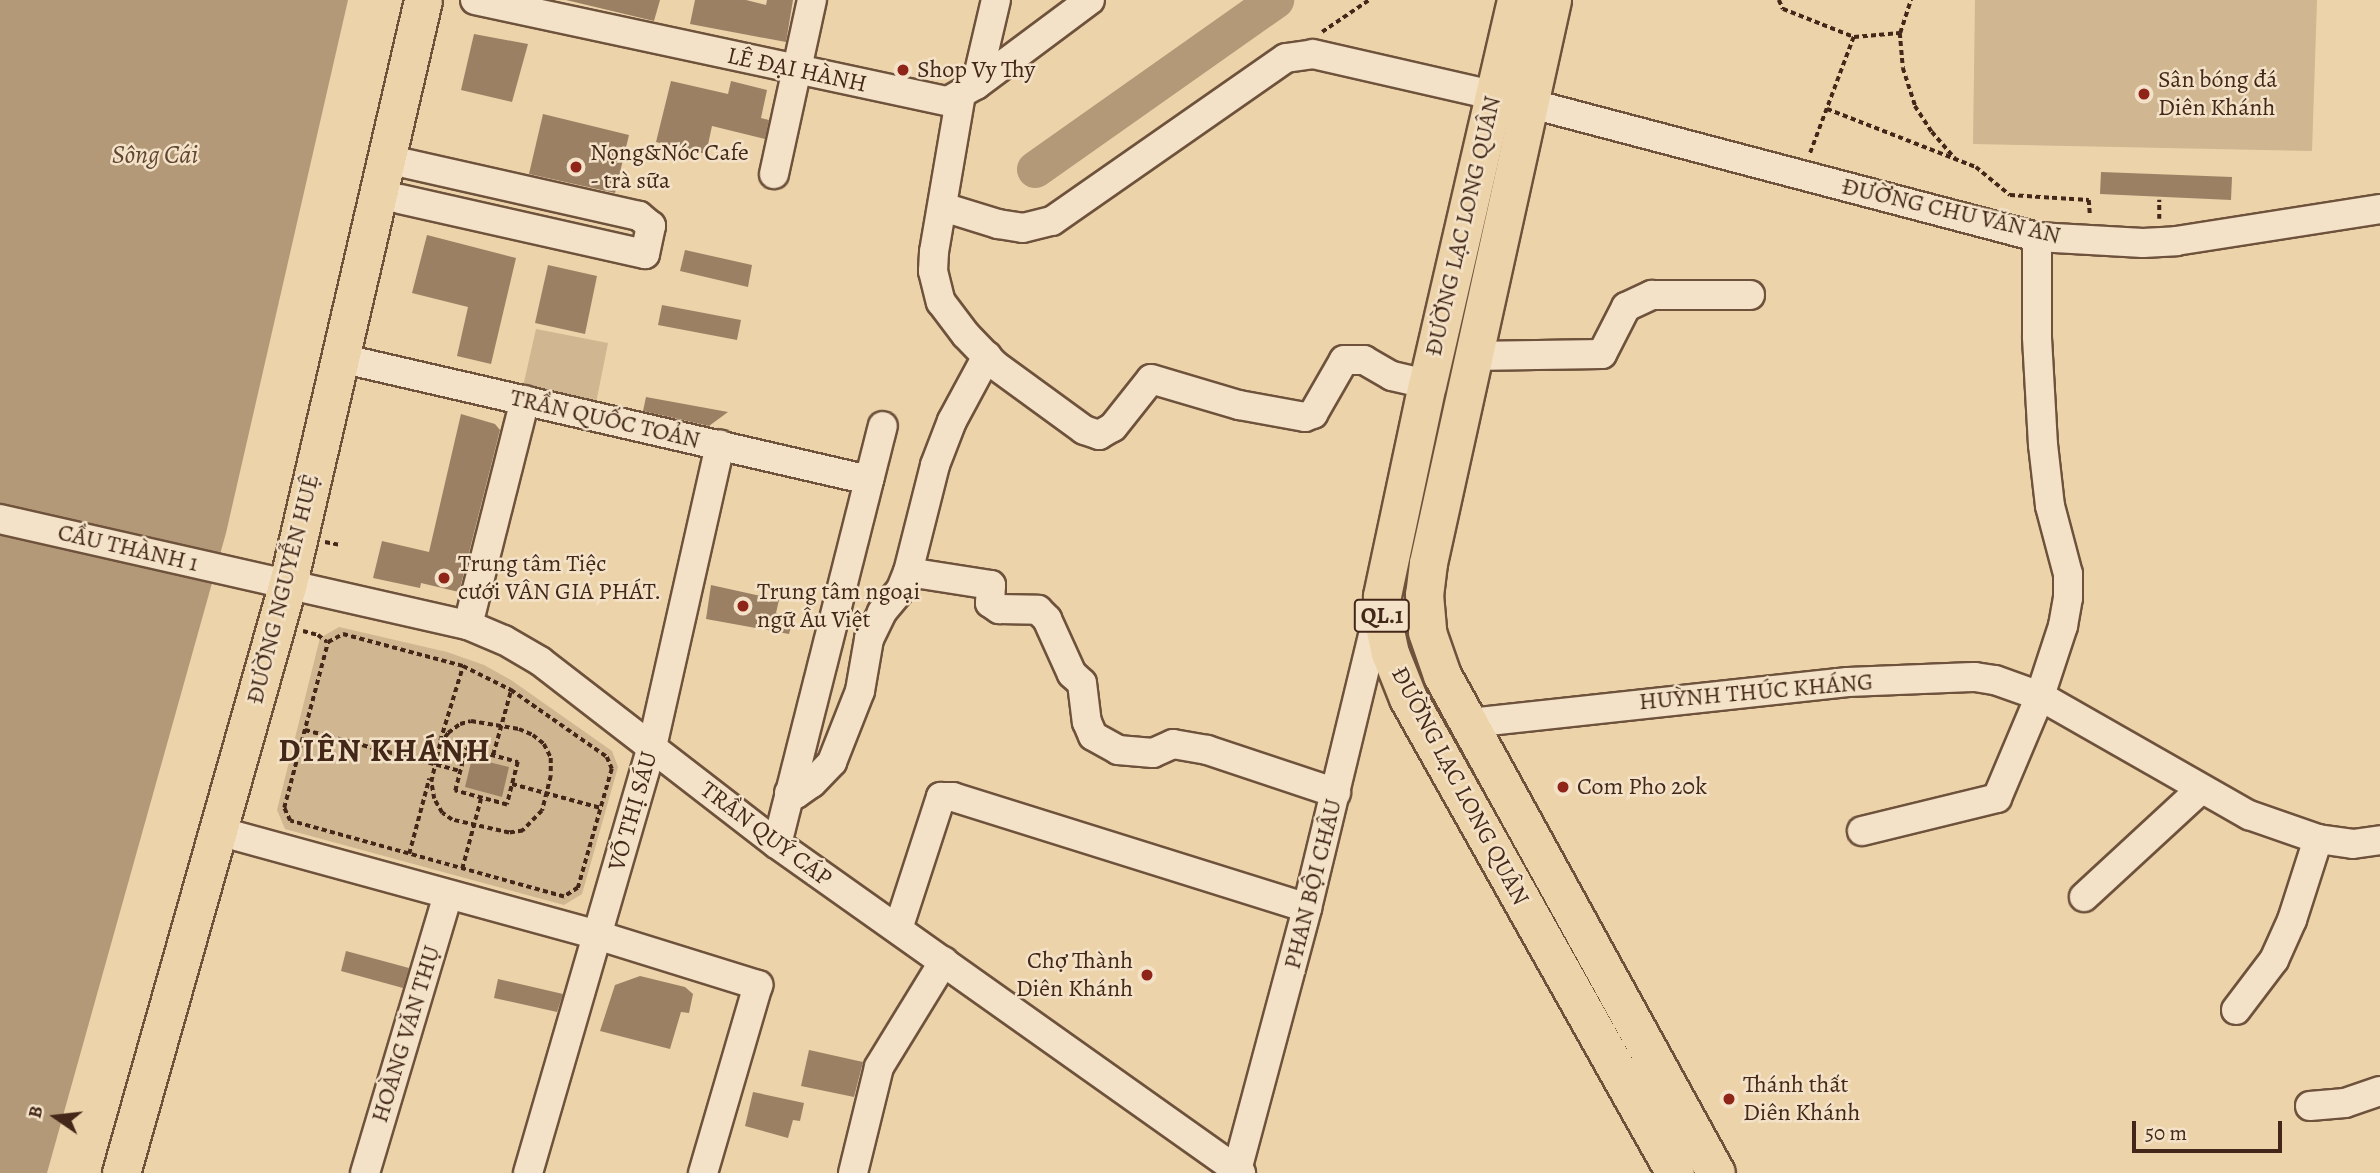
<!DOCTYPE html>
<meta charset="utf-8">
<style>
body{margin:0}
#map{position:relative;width:2380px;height:1173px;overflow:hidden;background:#edd3aa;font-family:Alegreya,serif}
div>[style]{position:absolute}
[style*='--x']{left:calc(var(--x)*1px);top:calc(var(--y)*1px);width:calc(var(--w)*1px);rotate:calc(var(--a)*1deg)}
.green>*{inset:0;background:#d0b691}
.water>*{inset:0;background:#b39978}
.river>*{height:37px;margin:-18.5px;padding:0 18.5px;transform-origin:18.5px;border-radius:18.5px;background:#b39978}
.building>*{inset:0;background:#9b8064}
.path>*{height:3.5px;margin-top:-1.75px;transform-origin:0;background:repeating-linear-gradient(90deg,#432718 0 5px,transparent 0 8.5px)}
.roads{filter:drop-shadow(2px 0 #6e523c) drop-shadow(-2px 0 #6e523c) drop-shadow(0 2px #6e523c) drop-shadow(0 -2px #6e523c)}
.minor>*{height:28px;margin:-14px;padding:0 14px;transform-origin:14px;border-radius:14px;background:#f3e2c8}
.major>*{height:37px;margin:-18.5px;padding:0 18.5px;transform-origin:18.5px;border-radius:18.5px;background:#edd3aa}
.dots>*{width:19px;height:19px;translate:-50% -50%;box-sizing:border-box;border:4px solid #f3e2c8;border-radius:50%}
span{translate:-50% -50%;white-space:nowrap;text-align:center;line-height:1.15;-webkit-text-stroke:5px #f3e2c8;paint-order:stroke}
.shield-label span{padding:2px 5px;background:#f3e2c8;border:2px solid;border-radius:5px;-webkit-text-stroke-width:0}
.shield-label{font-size:23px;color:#432718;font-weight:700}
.street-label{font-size:24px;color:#432718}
.poi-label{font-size:24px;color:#432718}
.left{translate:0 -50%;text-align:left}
.right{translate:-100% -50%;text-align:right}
.water-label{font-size:26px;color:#5f4430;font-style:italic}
.district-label{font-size:32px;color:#432718;font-weight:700;letter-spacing:2px}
.north{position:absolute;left:21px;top:1082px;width:70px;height:70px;-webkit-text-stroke:5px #f3e2c8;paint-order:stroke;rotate:284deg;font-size:19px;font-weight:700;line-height:28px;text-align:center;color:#432718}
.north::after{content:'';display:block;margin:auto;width:24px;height:32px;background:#432718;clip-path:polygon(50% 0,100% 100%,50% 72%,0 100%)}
.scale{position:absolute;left:2132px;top:1121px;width:150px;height:32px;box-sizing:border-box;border:4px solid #432718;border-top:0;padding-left:9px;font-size:21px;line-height:24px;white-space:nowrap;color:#432718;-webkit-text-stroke:5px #f3e2c8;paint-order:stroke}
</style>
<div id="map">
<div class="green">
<i style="clip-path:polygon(1975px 0,2317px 0,2312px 151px,1973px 144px)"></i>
<i style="clip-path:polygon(536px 329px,608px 343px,595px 408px,522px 391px)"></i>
<i style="clip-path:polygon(339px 627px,447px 652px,484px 665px,511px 680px,612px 751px,618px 767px,582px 894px,564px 905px,285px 829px,277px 810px,320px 638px)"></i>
</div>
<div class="water">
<i style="clip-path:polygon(0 0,348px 0,226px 533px,47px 1173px,0 1173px)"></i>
</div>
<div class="river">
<i style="--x:1035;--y:169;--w:294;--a:-35.2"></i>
</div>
<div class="building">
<i style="clip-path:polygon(566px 0,660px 0,654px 21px)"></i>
<i style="clip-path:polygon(695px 0,746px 0,766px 5px,767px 0,793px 0,786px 42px,690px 24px)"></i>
<i style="clip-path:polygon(474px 34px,528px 44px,512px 102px,461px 90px)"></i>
<i style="clip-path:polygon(671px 81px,728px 94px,731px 81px,767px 90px,761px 118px,769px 120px,765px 139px,712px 126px,706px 154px,656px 142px)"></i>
<i style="clip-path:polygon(543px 114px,629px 135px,615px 193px,529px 174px)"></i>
<i style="clip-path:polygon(2101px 172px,2232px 177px,2231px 200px,2100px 194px)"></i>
<i style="clip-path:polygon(427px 235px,516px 258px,491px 364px,457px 356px,468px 307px,412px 293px)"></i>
<i style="clip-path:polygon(685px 250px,752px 265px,748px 287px,680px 271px)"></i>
<i style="clip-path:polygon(548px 265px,597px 276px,585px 334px,535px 323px)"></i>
<i style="clip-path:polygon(662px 305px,741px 320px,737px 340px,658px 325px)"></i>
<i style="clip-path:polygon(646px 397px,728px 412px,709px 426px,643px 411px)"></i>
<i style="clip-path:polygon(461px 414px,495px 424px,500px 430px,459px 592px,421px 583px,420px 588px,373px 578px,382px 541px,429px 552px)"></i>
<i style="clip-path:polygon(711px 585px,779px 600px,776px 613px,793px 619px,789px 634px,706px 619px)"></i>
<i style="clip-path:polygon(472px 758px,509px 767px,502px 797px,465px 787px)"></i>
<i style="clip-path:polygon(346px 951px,409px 968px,403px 988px,341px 971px)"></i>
<i style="clip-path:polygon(640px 976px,685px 987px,693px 994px,689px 1013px,681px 1012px,670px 1049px,600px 1031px,615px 985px)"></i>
<i style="clip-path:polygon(498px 979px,563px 994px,557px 1012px,494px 998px)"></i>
<i style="clip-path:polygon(809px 1050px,863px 1062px,854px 1097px,801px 1086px)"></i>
<i style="clip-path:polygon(753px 1092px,804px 1103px,800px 1121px,793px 1120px,788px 1138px,745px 1126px)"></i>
</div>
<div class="path">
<i style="--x:1779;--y:0;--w:10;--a:66"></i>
<i style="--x:1783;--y:9;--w:76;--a:21.5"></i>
<i style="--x:1854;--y:37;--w:125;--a:110.6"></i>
<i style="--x:1322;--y:32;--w:57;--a:-34.2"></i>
<i style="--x:1900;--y:33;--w:35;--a:85"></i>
<i style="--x:1903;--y:68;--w:40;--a:72"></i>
<i style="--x:1915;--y:106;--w:31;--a:57"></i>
<i style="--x:1932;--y:132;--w:35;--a:49"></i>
<i style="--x:1854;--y:37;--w:46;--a:-5"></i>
<i style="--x:1900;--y:33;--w:35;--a:-72"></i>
<i style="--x:1827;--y:109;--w:160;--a:21.3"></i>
<i style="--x:1976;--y:167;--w:44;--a:39.5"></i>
<i style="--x:2010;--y:195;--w:79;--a:3.6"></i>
<i style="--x:2089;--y:200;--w:15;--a:86"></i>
<i style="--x:2159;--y:219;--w:19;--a:-90"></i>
<i style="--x:325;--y:542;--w:15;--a:11"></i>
<i style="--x:303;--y:631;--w:16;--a:15"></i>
<i style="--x:318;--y:635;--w:11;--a:38"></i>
<i style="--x:343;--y:634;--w:124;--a:14.9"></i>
<i style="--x:463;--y:666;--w:54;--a:26.6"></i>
<i style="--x:511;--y:690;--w:117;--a:34.9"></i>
<i style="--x:607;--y:757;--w:13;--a:67"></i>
<i style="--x:612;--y:769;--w:124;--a:105.9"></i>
<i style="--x:578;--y:888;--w:17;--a:147"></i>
<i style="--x:564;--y:897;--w:284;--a:-164.5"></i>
<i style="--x:290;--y:821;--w:14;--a:-115"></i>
<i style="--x:284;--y:808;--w:172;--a:-75.2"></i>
<i style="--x:328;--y:642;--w:17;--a:-28"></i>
<i style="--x:471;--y:721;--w:49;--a:9.5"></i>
<i style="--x:519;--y:729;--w:15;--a:23"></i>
<i style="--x:533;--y:735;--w:14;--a:39"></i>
<i style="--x:544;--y:744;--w:16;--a:63"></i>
<i style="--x:551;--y:758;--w:18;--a:90"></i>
<i style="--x:551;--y:776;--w:36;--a:104"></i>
<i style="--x:542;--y:811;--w:28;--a:134"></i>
<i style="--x:523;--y:831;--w:14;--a:172"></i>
<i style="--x:509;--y:833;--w:58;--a:-167.2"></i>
<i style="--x:452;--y:820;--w:12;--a:-145"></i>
<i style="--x:442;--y:813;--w:16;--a:-120"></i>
<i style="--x:434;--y:799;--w:17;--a:-100"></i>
<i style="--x:431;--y:782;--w:39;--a:-77"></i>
<i style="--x:440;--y:744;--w:14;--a:-54"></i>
<i style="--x:448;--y:733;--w:15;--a:-37"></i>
<i style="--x:460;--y:724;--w:11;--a:-15"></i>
<i style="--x:305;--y:730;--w:160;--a:14.8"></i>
<i style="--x:440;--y:741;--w:78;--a:-73"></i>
<i style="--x:466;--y:748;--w:54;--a:15.1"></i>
<i style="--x:518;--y:762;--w:44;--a:104.3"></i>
<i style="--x:507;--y:805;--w:54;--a:-164.9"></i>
<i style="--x:455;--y:791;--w:44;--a:-75.7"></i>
<i style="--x:493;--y:755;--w:67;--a:-74.5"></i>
<i style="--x:512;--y:784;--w:92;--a:15.1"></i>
<i style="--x:409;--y:854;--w:78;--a:-75.1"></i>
<i style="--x:462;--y:869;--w:73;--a:-75"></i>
</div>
<div class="roads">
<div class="minor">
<i style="--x:475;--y:0;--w:484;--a:12.1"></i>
<i style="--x:948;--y:101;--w:32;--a:-30"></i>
<i style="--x:976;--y:85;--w:142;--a:-36.7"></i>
<i style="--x:976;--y:85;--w:87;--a:-76.8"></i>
<i style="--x:961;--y:94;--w:160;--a:99.7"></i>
<i style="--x:934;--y:252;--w:19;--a:93"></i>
<i style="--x:933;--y:271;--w:32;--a:76"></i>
<i style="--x:941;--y:302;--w:41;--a:52.9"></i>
<i style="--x:966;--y:335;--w:42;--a:46"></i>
<i style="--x:995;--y:365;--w:110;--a:36.1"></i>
<i style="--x:1084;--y:430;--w:16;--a:18"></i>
<i style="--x:1099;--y:435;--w:16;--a:-30"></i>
<i style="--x:1113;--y:427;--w:61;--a:-51.6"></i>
<i style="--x:1151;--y:379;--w:92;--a:16.5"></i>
<i style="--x:1239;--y:405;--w:67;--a:10.3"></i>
<i style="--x:1305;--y:417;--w:9;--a:-21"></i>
<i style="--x:1313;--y:414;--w:62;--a:-60.1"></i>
<i style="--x:1344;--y:360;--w:20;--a:0"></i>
<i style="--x:1364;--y:360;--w:32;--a:30"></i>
<i style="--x:1392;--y:376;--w:36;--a:13"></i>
<i style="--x:1528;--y:103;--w:526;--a:14.75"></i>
<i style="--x:2037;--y:237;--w:106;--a:3.2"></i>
<i style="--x:2143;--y:243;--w:33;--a:-3"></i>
<i style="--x:2176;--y:241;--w:206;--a:-8.9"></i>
<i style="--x:774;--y:174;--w:178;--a:-77.7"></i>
<i style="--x:400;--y:199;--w:251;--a:12.7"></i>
<i style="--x:645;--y:254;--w:29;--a:-78"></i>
<i style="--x:651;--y:226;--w:16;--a:-140"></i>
<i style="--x:639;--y:216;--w:237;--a:-167.3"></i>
<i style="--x:943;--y:207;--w:58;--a:17.2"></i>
<i style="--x:998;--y:224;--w:25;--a:9"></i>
<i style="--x:1023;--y:228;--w:30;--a:-14"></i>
<i style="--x:1052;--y:221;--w:285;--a:-34.9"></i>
<i style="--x:1286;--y:58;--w:27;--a:-8"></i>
<i style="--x:1313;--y:54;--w:184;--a:12.9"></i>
<i style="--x:1472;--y:356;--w:130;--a:-0.9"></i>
<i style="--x:1602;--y:354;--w:53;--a:-62.9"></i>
<i style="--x:1626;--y:307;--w:29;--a:-25"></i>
<i style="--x:1652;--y:295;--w:98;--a:0"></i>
<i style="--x:340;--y:358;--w:543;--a:12.99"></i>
<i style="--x:0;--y:519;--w:480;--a:12.8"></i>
<i style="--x:468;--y:625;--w:39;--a:23"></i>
<i style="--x:504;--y:640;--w:42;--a:30.3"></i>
<i style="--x:540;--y:661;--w:299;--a:37.7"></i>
<i style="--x:777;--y:844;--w:569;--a:35.34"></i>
<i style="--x:908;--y:572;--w:84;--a:8.9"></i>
<i style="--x:991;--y:585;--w:18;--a:93"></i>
<i style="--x:990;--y:603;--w:11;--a:34"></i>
<i style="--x:999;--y:609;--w:39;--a:1"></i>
<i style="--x:1038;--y:610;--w:13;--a:45"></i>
<i style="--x:1047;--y:619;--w:60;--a:65.6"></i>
<i style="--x:1072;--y:674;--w:13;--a:42"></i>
<i style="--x:1082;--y:683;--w:39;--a:83"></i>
<i style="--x:1087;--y:722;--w:15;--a:67"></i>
<i style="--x:1093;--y:736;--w:29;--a:29"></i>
<i style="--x:1118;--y:750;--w:35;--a:5"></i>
<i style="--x:1153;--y:753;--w:22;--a:-24"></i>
<i style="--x:1173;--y:744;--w:35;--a:10"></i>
<i style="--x:1207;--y:750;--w:136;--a:18.4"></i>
<i style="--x:468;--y:625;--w:232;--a:-75.8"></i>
<i style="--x:1470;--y:723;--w:380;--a:-6.2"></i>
<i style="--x:1848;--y:682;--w:127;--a:-2.3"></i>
<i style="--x:1975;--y:677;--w:20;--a:9"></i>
<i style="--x:1995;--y:680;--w:48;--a:19.6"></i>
<i style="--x:2040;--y:696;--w:241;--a:29.7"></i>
<i style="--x:2249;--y:815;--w:73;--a:19.2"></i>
<i style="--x:2318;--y:839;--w:35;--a:8"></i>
<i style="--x:2353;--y:844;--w:27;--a:-8"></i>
<i style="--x:789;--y:793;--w:7;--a:8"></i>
<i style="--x:796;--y:794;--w:19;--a:-35"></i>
<i style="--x:812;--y:783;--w:29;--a:-46"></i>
<i style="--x:832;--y:762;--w:76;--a:-68.5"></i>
<i style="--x:860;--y:691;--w:53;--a:-80.2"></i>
<i style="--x:869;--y:639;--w:30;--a:-64"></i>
<i style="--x:882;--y:612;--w:30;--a:-50"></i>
<i style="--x:901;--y:589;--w:18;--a:-68"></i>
<i style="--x:908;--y:572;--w:110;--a:-75.8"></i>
<i style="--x:935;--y:465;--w:47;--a:-68.9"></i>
<i style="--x:952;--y:421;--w:74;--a:-61.7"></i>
<i style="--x:218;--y:831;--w:393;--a:15.3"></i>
<i style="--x:597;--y:935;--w:169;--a:17.3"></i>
<i style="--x:758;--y:985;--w:196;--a:106.3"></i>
<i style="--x:1862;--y:831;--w:139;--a:-13.7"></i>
<i style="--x:1997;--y:798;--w:111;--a:-67.1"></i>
<i style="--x:2040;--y:696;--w:74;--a:-71.8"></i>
<i style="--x:2063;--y:626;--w:28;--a:-80"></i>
<i style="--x:2068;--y:598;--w:24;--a:-90"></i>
<i style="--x:2068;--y:574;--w:70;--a:-104.8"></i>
<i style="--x:2050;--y:506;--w:61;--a:-96.5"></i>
<i style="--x:2043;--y:445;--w:109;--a:-93.2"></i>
<i style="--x:2037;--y:336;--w:99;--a:-90"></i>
<i style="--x:777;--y:844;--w:431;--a:-75.8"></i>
<i style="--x:2084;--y:897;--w:158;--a:-42.7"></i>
<i style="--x:898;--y:929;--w:139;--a:-72"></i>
<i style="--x:941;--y:797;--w:12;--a:0"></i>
<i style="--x:953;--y:797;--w:371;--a:17.4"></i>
<i style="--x:2236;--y:1010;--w:63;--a:-52.8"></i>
<i style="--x:2274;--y:960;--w:44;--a:-65.8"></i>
<i style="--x:2292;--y:920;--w:85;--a:-72.2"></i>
<i style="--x:2310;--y:1106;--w:35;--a:-5"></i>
<i style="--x:2345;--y:1103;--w:37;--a:-19"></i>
<i style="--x:1237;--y:1170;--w:271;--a:-75"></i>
<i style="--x:1307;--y:908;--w:307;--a:-76.4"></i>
<i style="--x:365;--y:1173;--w:290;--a:-73.4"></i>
<i style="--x:528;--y:1173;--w:444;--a:-73.8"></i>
<i style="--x:652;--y:747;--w:310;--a:-77.3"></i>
<i style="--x:853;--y:1173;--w:109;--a:-76.2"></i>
<i style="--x:879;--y:1067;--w:124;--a:-58.5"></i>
</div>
<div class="major">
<i style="--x:1516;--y:0;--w:394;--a:103"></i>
<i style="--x:1427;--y:384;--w:217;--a:102"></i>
<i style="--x:1382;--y:596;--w:20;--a:90"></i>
<i style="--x:1382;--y:616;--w:38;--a:78"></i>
<i style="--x:1390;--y:653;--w:48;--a:68.2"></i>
<i style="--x:1408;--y:698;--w:545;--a:60.66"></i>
<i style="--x:1552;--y:0;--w:576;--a:102.42"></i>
<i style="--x:1428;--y:563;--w:31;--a:97"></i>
<i style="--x:1424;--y:594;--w:38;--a:85"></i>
<i style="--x:1427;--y:632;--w:46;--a:70.8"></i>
<i style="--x:1442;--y:675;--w:568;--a:61.18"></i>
<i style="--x:121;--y:1173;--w:613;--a:-74.2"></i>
<i style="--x:288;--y:583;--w:598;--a:-76.96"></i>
</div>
</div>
<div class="dots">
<i style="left:903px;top:70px;background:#8f2418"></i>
<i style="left:2144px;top:94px;background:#8f2418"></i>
<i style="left:576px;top:167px;background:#8f2418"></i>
<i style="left:444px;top:578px;background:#8f2418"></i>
<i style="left:743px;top:606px;background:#8f2418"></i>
<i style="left:1563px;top:787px;background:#8f2418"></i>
<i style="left:1147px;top:975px;background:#8f2418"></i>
<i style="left:1729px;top:1099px;background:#8f2418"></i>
</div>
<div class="shield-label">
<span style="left:1382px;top:616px">QL.1</span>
</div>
<div class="street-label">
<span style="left:797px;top:70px;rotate:12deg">LÊ ĐẠI HÀNH</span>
<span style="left:1951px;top:211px;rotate:13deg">ĐƯỜNG CHU VĂN AN</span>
<span style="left:1463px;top:226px;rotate:-77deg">ĐƯỜNG LẠC LONG QUÂN</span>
<span style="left:605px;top:419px;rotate:13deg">TRẦN QUỐC TOẢN</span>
<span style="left:128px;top:548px;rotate:13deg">CẦU THÀNH 1</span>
<span style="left:283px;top:589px;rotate:-76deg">ĐƯỜNG NGUYỄN HUỆ</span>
<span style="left:1756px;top:692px;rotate:-5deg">HUỲNH THÚC KHÁNG</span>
<span style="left:1460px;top:786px;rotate:62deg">ĐƯỜNG LẠC LONG QUÂN</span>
<span style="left:633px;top:811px;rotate:-74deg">VÕ THỊ SÁU</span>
<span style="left:766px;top:834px;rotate:37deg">TRẦN QUÝ CÁP</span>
<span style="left:1313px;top:884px;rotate:-76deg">PHAN BỘI CHÂU</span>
<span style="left:406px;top:1034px;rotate:-73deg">HOÀNG VĂN THỤ</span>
</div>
<div class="poi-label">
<span class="left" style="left:917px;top:70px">Shop Vy Thy</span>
<span class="left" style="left:2158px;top:94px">Sân bóng đá<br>Diên Khánh</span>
<span class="left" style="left:590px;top:167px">Nọng&amp;Nóc Cafe<br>- trà sữa</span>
<span class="left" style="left:458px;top:578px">Trung tâm Tiệc<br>cưới VÂN GIA PHÁT.</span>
<span class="left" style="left:757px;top:606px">Trung tâm ngoại<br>ngữ Âu Việt</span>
<span class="left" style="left:1577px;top:787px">Com Pho 20k</span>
<span class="right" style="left:1133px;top:975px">Chợ Thành<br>Diên Khánh</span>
<span class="left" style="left:1743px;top:1099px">Thánh thất<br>Diên Khánh</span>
</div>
<div class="water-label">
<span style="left:155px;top:155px">Sông Cái</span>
</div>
<div class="district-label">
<span style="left:385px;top:750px">DIÊN KHÁNH</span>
</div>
<div class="north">B</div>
<div class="scale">50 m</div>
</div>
